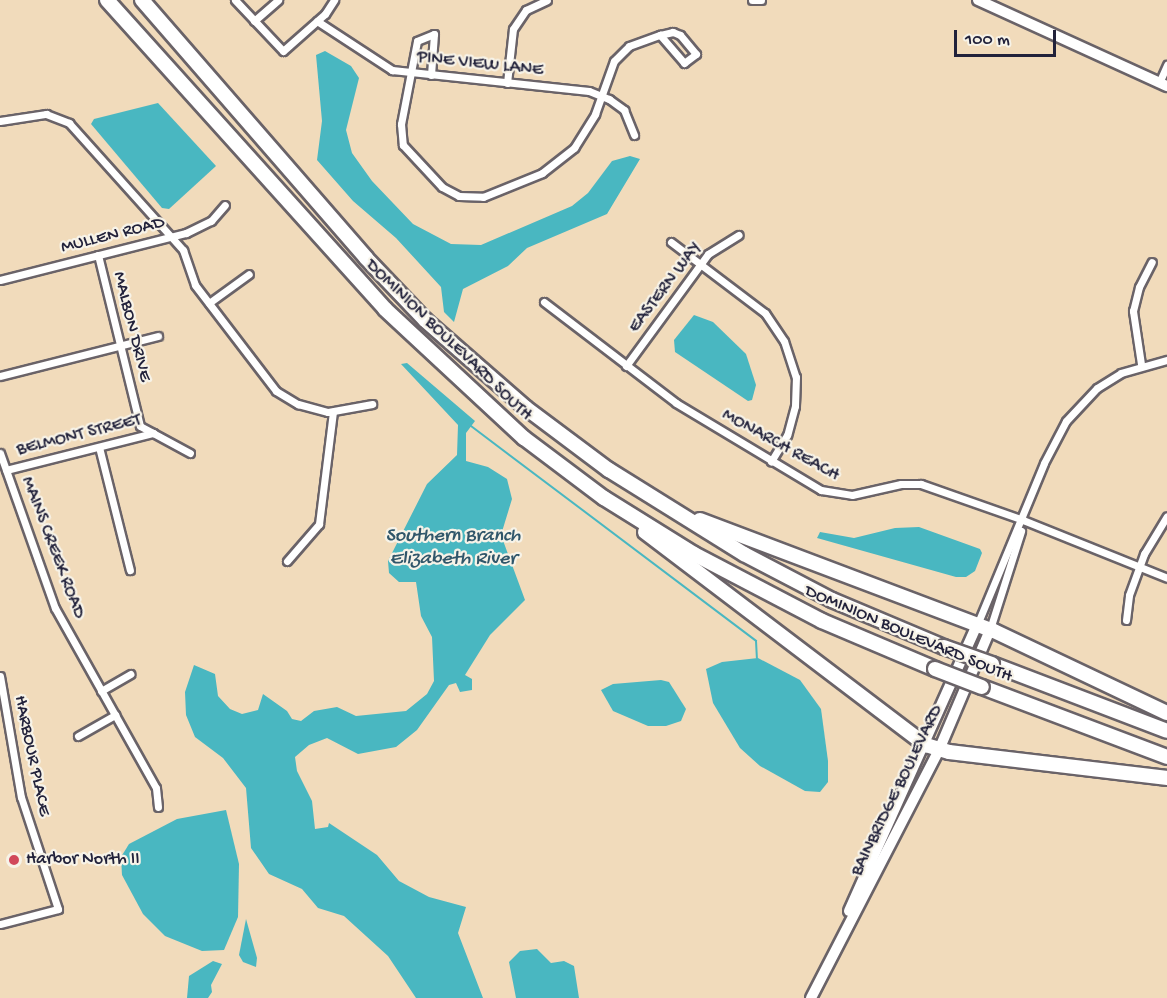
<!DOCTYPE html>
<style>
body{margin:0}
#map{position:relative;width:1167px;height:998px;overflow:hidden;background:#f1dbbb;font-family:"Gochi Hand",sans-serif}
div>[style]{position:absolute}
[style*='--x']{left:calc(var(--x)*1px);top:calc(var(--y)*1px);width:calc(var(--w)*1px);rotate:calc(var(--a)*1deg)}
.water>*{inset:0;background:#49b7c1}
.stream>*{height:2px;margin:-1px;padding:0 1px;transform-origin:1px;border-radius:1px;background:#49b7c1}
.roads{filter:drop-shadow(2px 0 #6a6368) drop-shadow(-2px 0 #6a6368) drop-shadow(0 2px #6a6368) drop-shadow(0 -2px #6a6368)}
.street>*{height:7px;margin:-3.5px;padding:0 3.5px;transform-origin:3.5px;border-radius:3.5px;background:#fff}
.secondary>*{height:10px;margin:-5px;padding:0 5px;transform-origin:5px;border-radius:5px;background:#fff}
.highway>*{height:14px;margin:-7px;padding:0 7px;transform-origin:7px;border-radius:7px;background:#fff}
.bridges{filter:drop-shadow(2px 0 #6a6368) drop-shadow(-2px 0 #6a6368) drop-shadow(0 2px #6a6368) drop-shadow(0 -2px #6a6368)}
.highway-bridge>*{height:14px;margin:-7px;padding:0 7px;transform-origin:7px;border-radius:7px;background:#fff}
.dots>*{width:16px;height:16px;translate:-50% -50%;box-sizing:border-box;border:3px solid #f7f3e8;border-radius:50%}
span{translate:-50% -50%;white-space:nowrap;text-align:center;line-height:1.15;-webkit-text-stroke:4.5px #f7f3e8;paint-order:stroke}
.street-label{font-size:18px;color:#22223b}
.poi-label{font-size:18px;color:#22223b}
.left{translate:0 -50%;text-align:left}
.water-label{font-size:20px;color:#30566a;font-style:italic}
.scale{position:absolute;left:954px;top:30px;width:102px;height:27px;box-sizing:border-box;border:3px solid #22223b;border-top:0;padding-left:8px;font-size:18px;line-height:21px;white-space:nowrap;color:#22223b;-webkit-text-stroke:4px #f7f3e8;paint-order:stroke}
</style>
<div id="map">
<div class="water">
<i style="clip-path:polygon(325px 51px,351px 66px,359px 78px,346px 130px,352px 153px,372px 181px,413px 224px,451px 244px,481px 245px,572px 206px,588px 193px,612px 161px,630px 156px,640px 159px,607px 214px,527px 248px,508px 266px,463px 289px,454px 322px,444px 312px,441px 287px,396px 238px,353px 201px,317px 160px,322px 121px,316px 55px)"></i>
<i style="clip-path:polygon(158px 103px,216px 166px,169px 209px,162px 208px,91px 124px,94px 119px)"></i>
<i style="clip-path:polygon(694px 315px,713px 322px,746px 354px,756px 385px,752px 400px,748px 401px,675px 352px,674px 340px)"></i>
<i style="clip-path:polygon(407px 363px,475px 421px,466px 433px,466px 461px,488px 467px,507px 479px,512px 499px,501px 535px,525px 600px,490px 635px,465px 675px,472px 679px,472px 690px,460px 692px,456px 683px,449px 685px,417px 730px,396px 747px,358px 754px,327px 738px,309px 745px,295px 757px,297px 771px,312px 801px,315px 829px,328px 827px,329px 823px,377px 855px,399px 881px,429px 897px,466px 907px,458px 933px,483px 998px,416px 998px,388px 956px,344px 916px,318px 908px,302px 889px,269px 874px,251px 848px,246px 788px,223px 758px,195px 737px,186px 715px,185px 692px,194px 665px,215px 674px,218px 696px,230px 709px,242px 714px,258px 710px,263px 694px,287px 711px,292px 719px,301px 721px,314px 711px,337px 707px,356px 716px,406px 711px,427px 694px,434px 681px,432px 637px,421px 616px,416px 582px,399px 582px,389px 573px,388px 561px,427px 484px,457px 455px,458px 425px,401px 364px)"></i>
<i style="clip-path:polygon(919px 527px,980px 549px,982px 553px,975px 571px,966px 577px,956px 577px,817px 538px,820px 532px,854px 538px,895px 528px)"></i>
<i style="clip-path:polygon(758px 658px,800px 680px,821px 709px,828px 761px,828px 782px,820px 792px,805px 791px,760px 766px,740px 748px,713px 703px,706px 669px,722px 662px)"></i>
<i style="clip-path:polygon(661px 680px,669px 682px,686px 709px,681px 721px,666px 726px,648px 726px,613px 711px,601px 690px,613px 684px)"></i>
<i style="clip-path:polygon(226px 810px,239px 864px,238px 917px,224px 950px,202px 951px,165px 936px,143px 914px,122px 875px,121px 857px,129px 844px,177px 819px)"></i>
<i style="clip-path:polygon(246px 919px,257px 958px,256px 967px,243px 962px,239px 955px)"></i>
<i style="clip-path:polygon(537px 949px,551px 963px,564px 961px,574px 966px,579px 998px,516px 998px,509px 962px,520px 951px)"></i>
<i style="clip-path:polygon(213px 961px,222px 964px,211px 985px,212px 992px,208px 998px,187px 998px,189px 976px)"></i>
</div>
<div class="stream">
<i style="--x:471;--y:426;--w:357;--a:37"></i>
<i style="--x:756;--y:641;--w:17;--a:87"></i>
</div>
<div class="roads">
<div class="street">
<i style="--x:235;--y:0;--w:70;--a:46.7"></i>
<i style="--x:283;--y:51;--w:56;--a:-41.4"></i>
<i style="--x:325;--y:14;--w:17;--a:-57"></i>
<i style="--x:752;--y:0;--w:9;--a:0"></i>
<i style="--x:254;--y:21;--w:32;--a:-41"></i>
<i style="--x:317;--y:21;--w:90;--a:33.2"></i>
<i style="--x:392;--y:70;--w:198;--a:6.1"></i>
<i style="--x:589;--y:91;--w:22;--a:22"></i>
<i style="--x:609;--y:99;--w:19;--a:36"></i>
<i style="--x:624;--y:110;--w:27;--a:68"></i>
<i style="--x:431;--y:75;--w:41;--a:-85.8"></i>
<i style="--x:434;--y:34;--w:18;--a:158"></i>
<i style="--x:417;--y:41;--w:85;--a:100.9"></i>
<i style="--x:401;--y:124;--w:21;--a:85"></i>
<i style="--x:403;--y:145;--w:57;--a:47.1"></i>
<i style="--x:442;--y:187;--w:19;--a:28"></i>
<i style="--x:459;--y:196;--w:24;--a:2"></i>
<i style="--x:483;--y:197;--w:64;--a:-22.1"></i>
<i style="--x:542;--y:173;--w:41;--a:-38"></i>
<i style="--x:574;--y:148;--w:40;--a:-58"></i>
<i style="--x:595;--y:114;--w:56;--a:-70.3"></i>
<i style="--x:614;--y:61;--w:21;--a:-45"></i>
<i style="--x:629;--y:46;--w:33;--a:-20"></i>
<i style="--x:660;--y:35;--w:37;--a:49"></i>
<i style="--x:684;--y:63;--w:15;--a:-37"></i>
<i style="--x:696;--y:54;--w:25;--a:-130"></i>
<i style="--x:680;--y:35;--w:8;--a:-157"></i>
<i style="--x:673;--y:32;--w:13;--a:167"></i>
<i style="--x:507;--y:83;--w:54;--a:-83.7"></i>
<i style="--x:513;--y:29;--w:23;--a:-56"></i>
<i style="--x:526;--y:10;--w:23;--a:-25"></i>
<i style="--x:1159;--y:83;--w:20;--a:-66"></i>
<i style="--x:0;--y:121;--w:47;--a:-8.7"></i>
<i style="--x:46;--y:114;--w:25;--a:21"></i>
<i style="--x:69;--y:123;--w:171;--a:48.1"></i>
<i style="--x:183;--y:250;--w:37;--a:71"></i>
<i style="--x:195;--y:285;--w:133;--a:52.6"></i>
<i style="--x:276;--y:391;--w:26;--a:31"></i>
<i style="--x:298;--y:404;--w:31;--a:15"></i>
<i style="--x:328;--y:412;--w:45;--a:-10.3"></i>
<i style="--x:671;--y:242;--w:118;--a:37.1"></i>
<i style="--x:765;--y:313;--w:34;--a:56"></i>
<i style="--x:784;--y:341;--w:38;--a:72"></i>
<i style="--x:796;--y:377;--w:29;--a:92"></i>
<i style="--x:795;--y:406;--w:30;--a:105"></i>
<i style="--x:787;--y:435;--w:31;--a:121"></i>
<i style="--x:98;--y:255;--w:176;--a:76.2"></i>
<i style="--x:140;--y:426;--w:15;--a:28"></i>
<i style="--x:0;--y:280;--w:192;--a:-14.2"></i>
<i style="--x:186;--y:233;--w:28;--a:-26"></i>
<i style="--x:211;--y:221;--w:21;--a:-49"></i>
<i style="--x:544;--y:302;--w:166;--a:37.4"></i>
<i style="--x:676;--y:403;--w:169;--a:31"></i>
<i style="--x:821;--y:490;--w:31;--a:9"></i>
<i style="--x:852;--y:495;--w:50;--a:-12.7"></i>
<i style="--x:901;--y:484;--w:20;--a:0"></i>
<i style="--x:921;--y:484;--w:108;--a:19.4"></i>
<i style="--x:1023;--y:520;--w:155;--a:21.9"></i>
<i style="--x:209;--y:303;--w:49;--a:-35.9"></i>
<i style="--x:1141;--y:364;--w:54;--a:-98.6"></i>
<i style="--x:1133;--y:311;--w:25;--a:-76"></i>
<i style="--x:1139;--y:287;--w:28;--a:-63"></i>
<i style="--x:626;--y:366;--w:139;--a:-53.8"></i>
<i style="--x:708;--y:254;--w:36;--a:-32"></i>
<i style="--x:0;--y:376;--w:163;--a:-14.2"></i>
<i style="--x:99;--y:447;--w:127;--a:75.9"></i>
<i style="--x:0;--y:453;--w:164;--a:70.5"></i>
<i style="--x:55;--y:608;--w:206;--a:60.7"></i>
<i style="--x:156;--y:788;--w:19;--a:84"></i>
<i style="--x:6;--y:470;--w:152;--a:-14.1"></i>
<i style="--x:153;--y:433;--w:42;--a:28.4"></i>
<i style="--x:287;--y:561;--w:49;--a:-49.1"></i>
<i style="--x:319;--y:524;--w:113;--a:-82.9"></i>
<i style="--x:1126;--y:620;--w:25;--a:-83"></i>
<i style="--x:1129;--y:595;--w:44;--a:-69.9"></i>
<i style="--x:1144;--y:554;--w:44;--a:-58.8"></i>
<i style="--x:977;--y:625;--w:175;--a:-67.5"></i>
<i style="--x:1044;--y:463;--w:47;--a:-62.4"></i>
<i style="--x:1066;--y:421;--w:45;--a:-46.8"></i>
<i style="--x:1097;--y:388;--w:28;--a:-32"></i>
<i style="--x:1121;--y:373;--w:48;--a:-15.8"></i>
<i style="--x:990;--y:629;--w:103;--a:-72.4"></i>
<i style="--x:0;--y:676;--w:123;--a:80.2"></i>
<i style="--x:21;--y:797;--w:118;--a:71.7"></i>
<i style="--x:58;--y:909;--w:60;--a:165.5"></i>
<i style="--x:101;--y:691;--w:34;--a:-30"></i>
<i style="--x:78;--y:736;--w:43;--a:-29.6"></i>
</div>
<div class="secondary">
<i style="--x:978;--y:0;--w:208;--a:24.5"></i>
<i style="--x:849;--y:911;--w:313;--a:-65.9"></i>
<i style="--x:811;--y:998;--w:279;--a:-62.7"></i>
<i style="--x:939;--y:750;--w:130;--a:-67"></i>
</div>
<div class="highway">
<i style="--x:107;--y:0;--w:416;--a:48"></i>
<i style="--x:385;--y:309;--w:190;--a:42.9"></i>
<i style="--x:524;--y:438;--w:100;--a:36.9"></i>
<i style="--x:604;--y:498;--w:106;--a:31.9"></i>
<i style="--x:694;--y:554;--w:144;--a:27.6"></i>
<i style="--x:822;--y:621;--w:123;--a:23"></i>
<i style="--x:142;--y:0;--w:342;--a:49"></i>
<i style="--x:366;--y:258;--w:86;--a:46.4"></i>
<i style="--x:425;--y:320;--w:134;--a:41.1"></i>
<i style="--x:526;--y:408;--w:104;--a:36.8"></i>
<i style="--x:609;--y:470;--w:159;--a:31.9"></i>
<i style="--x:744;--y:554;--w:99;--a:27.6"></i>
<i style="--x:832;--y:600;--w:121;--a:22.8"></i>
<i style="--x:700;--y:520;--w:314;--a:20.7"></i>
<i style="--x:994;--y:631;--w:191;--a:25.4"></i>
<i style="--x:645;--y:532;--w:353;--a:37.2"></i>
<i style="--x:926;--y:745;--w:24;--a:17"></i>
<i style="--x:949;--y:752;--w:220;--a:6.8"></i>
<i style="--x:992;--y:664;--w:187;--a:20.9"></i>
<i style="--x:982;--y:687;--w:198;--a:20.7"></i>
</div>
</div>
<div class="bridges">
<div class="highway-bridge">
<i style="--x:944;--y:647;--w:51;--a:19.5"></i>
<i style="--x:935;--y:669;--w:50;--a:21"></i>
</div>
</div>
<div class="dots">
<i style="left:14px;top:860px;background:#d1495b"></i>
</div>
<div class="street-label">
<span style="left:480px;top:65px;rotate:6deg">PINE VIEW LANE</span>
<span style="left:113px;top:236px;rotate:-14deg">MULLEN ROAD</span>
<span style="left:666px;top:288px;rotate:-53deg">EASTERN WAY</span>
<span style="left:131px;top:327px;rotate:76deg">MALBON DRIVE</span>
<span style="left:448px;top:341px;rotate:44deg">DOMINION BOULEVARD SOUTH</span>
<span style="left:79px;top:436px;rotate:-14deg">BELMONT STREET</span>
<span style="left:780px;top:446px;rotate:29deg">MONARCH REACH</span>
<span style="left:52px;top:548px;rotate:69deg">MAINS CREEK ROAD</span>
<span style="left:908px;top:635px;rotate:23deg">DOMINION BOULEVARD SOUTH</span>
<span style="left:31px;top:756px;rotate:78deg">HARBOUR PLACE</span>
<span style="left:898px;top:791px;rotate:-64deg">BAINBRIDGE BOULEVARD</span>
</div>
<div class="poi-label">
<span class="left" style="left:26px;top:860px">Harbor North II</span>
</div>
<div class="water-label">
<span style="left:453px;top:548px">Southern Branch<br>Elizabeth River</span>
</div>
<div class="scale">100 m</div>
</div>
